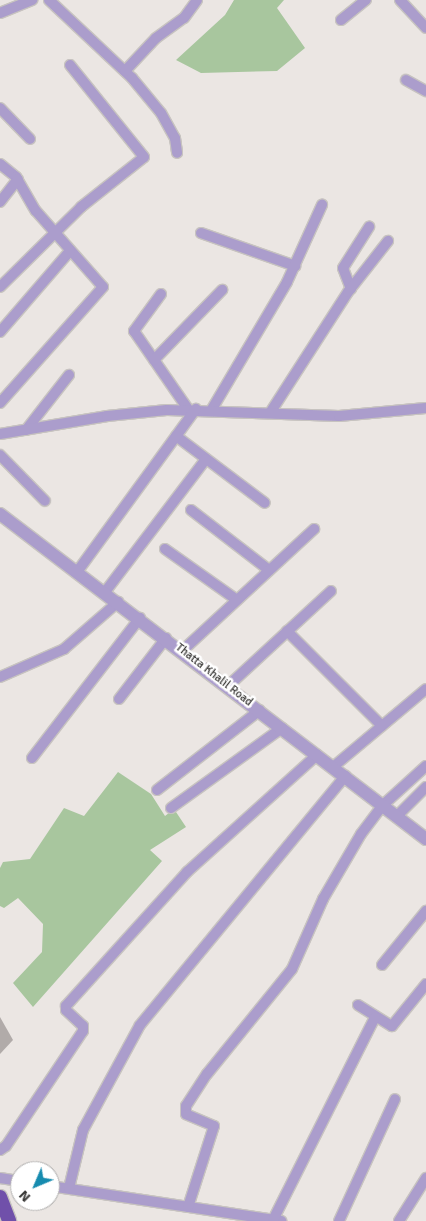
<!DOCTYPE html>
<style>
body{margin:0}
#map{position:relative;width:426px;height:1221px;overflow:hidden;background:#ebe6e3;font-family:Signika,sans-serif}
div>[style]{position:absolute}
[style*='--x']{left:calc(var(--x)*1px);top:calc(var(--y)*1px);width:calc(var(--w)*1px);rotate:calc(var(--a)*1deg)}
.green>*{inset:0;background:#a8c69e}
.building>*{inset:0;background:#b1aba9}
.roads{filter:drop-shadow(1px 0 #c7c3c0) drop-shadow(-1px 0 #c7c3c0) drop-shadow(0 1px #c7c3c0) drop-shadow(0 -1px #c7c3c0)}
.minor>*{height:10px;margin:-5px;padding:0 5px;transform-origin:5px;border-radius:5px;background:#ab9dcc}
.tertiary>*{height:12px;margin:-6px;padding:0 6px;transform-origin:6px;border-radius:6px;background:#ab9dcc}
.trunk>*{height:14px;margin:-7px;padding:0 7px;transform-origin:7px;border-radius:7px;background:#7050aa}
span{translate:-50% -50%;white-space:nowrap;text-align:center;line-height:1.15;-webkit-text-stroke:5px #fff;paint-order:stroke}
.street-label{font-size:12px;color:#363533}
.north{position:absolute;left:10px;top:1161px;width:50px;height:50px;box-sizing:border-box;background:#fff;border:1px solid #afaead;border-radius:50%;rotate:225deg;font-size:14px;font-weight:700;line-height:20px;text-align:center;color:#363533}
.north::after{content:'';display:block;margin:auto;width:18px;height:22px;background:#168baf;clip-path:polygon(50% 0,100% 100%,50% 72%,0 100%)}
</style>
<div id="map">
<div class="green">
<i style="clip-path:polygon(234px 0,284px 0,277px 8px,305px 48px,277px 71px,201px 73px,176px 60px,225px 15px)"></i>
<i style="clip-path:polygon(118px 772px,151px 794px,165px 816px,174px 809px,186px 827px,150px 850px,162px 861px,33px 1007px,13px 983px,42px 952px,43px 924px,18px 898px,4px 908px,0 906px,0 868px,3px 862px,30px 859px,64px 808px,84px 816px)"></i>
</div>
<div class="building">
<i style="clip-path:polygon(0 1017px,13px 1040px,0 1054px)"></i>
</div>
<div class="roads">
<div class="minor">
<i style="--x:49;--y:0;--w:114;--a:43.2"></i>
<i style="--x:132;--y:78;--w:45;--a:50.4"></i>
<i style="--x:161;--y:113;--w:29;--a:61"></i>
<i style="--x:175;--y:138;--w:15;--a:82"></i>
<i style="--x:400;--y:0;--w:38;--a:47"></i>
<i style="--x:0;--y:13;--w:35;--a:-22"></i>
<i style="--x:341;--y:20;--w:32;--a:-39"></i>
<i style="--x:125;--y:71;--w:45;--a:-46.8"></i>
<i style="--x:156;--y:38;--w:34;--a:-36"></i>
<i style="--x:184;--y:18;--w:22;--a:-54"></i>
<i style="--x:406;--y:80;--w:23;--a:29"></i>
<i style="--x:0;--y:108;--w:43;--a:45.9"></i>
<i style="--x:0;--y:164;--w:21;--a:39"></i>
<i style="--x:16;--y:177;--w:39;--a:60"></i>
<i style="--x:36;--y:211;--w:101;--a:48.6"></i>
<i style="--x:103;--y:287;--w:155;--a:131.6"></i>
<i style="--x:0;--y:202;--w:29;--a:-52"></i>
<i style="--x:201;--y:233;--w:100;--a:19.3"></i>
<i style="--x:0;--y:287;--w:114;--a:-44.6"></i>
<i style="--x:81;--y:207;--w:80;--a:-38.4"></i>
<i style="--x:144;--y:157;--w:118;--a:-128.8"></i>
<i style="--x:351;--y:289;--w:22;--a:-111"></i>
<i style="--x:343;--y:268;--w:49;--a:-57.6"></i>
<i style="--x:161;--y:294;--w:46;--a:126.1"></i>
<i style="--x:134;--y:331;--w:95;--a:55.3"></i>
<i style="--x:0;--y:332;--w:107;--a:-49.2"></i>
<i style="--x:154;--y:360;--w:98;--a:-45.8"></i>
<i style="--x:212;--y:409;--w:147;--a:-59.4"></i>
<i style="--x:287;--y:282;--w:85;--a:-65.6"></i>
<i style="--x:270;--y:413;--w:144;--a:-57.2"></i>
<i style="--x:348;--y:292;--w:65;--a:-51.9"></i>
<i style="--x:26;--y:430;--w:70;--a:-52"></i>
<i style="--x:0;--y:434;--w:109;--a:-9.5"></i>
<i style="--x:107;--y:416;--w:60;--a:-5.7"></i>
<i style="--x:167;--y:410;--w:172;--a:2"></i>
<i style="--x:339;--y:416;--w:87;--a:-5.3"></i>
<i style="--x:176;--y:436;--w:111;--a:37"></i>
<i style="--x:0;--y:455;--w:64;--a:45.6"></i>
<i style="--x:191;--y:510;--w:98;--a:37.6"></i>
<i style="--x:165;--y:549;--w:88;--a:35.3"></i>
<i style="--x:77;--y:572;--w:202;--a:-53.9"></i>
<i style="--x:105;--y:592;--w:167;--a:-52.8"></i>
<i style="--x:287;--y:631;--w:134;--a:45"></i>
<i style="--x:182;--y:651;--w:180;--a:-42.7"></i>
<i style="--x:0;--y:677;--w:70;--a:-23.6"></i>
<i style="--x:64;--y:649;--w:72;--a:-41"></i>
<i style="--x:228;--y:686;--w:140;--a:-42.7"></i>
<i style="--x:119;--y:699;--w:77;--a:-52.4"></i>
<i style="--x:32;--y:758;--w:177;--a:-52.4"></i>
<i style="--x:333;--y:767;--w:121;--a:-40"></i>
<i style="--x:157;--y:790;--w:130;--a:-37.8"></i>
<i style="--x:171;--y:808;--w:137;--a:-35.8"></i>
<i style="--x:397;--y:816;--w:41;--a:-45"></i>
<i style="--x:382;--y:965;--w:70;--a:-50.8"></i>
<i style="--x:358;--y:1005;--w:40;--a:32"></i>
<i style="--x:392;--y:1026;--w:54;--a:-51"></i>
<i style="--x:0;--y:1150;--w:7;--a:-34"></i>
<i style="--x:6;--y:1146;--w:138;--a:-56.2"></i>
<i style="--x:83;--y:1031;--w:5;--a:-90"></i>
<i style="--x:83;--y:1026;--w:23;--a:-137"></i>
<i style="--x:66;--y:1010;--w:4;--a:-90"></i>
<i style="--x:66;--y:1006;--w:181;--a:-47.9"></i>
<i style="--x:187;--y:872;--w:175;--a:-42"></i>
<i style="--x:0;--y:1178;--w:20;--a:9"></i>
<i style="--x:50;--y:1186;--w:234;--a:8.6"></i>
<i style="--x:69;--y:1188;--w:60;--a:-76.4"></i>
<i style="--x:83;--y:1130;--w:119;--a:-61.5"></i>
<i style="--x:140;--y:1025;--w:323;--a:-50.5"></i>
<i style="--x:188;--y:1207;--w:85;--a:-72.2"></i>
<i style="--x:214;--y:1126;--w:30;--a:-157"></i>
<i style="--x:186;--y:1114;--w:8;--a:-90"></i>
<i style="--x:186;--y:1106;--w:38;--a:-57"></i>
<i style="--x:207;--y:1074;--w:135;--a:-51"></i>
<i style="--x:292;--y:969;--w:77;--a:-66.1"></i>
<i style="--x:323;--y:899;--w:75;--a:-59.7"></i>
<i style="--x:361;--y:834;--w:36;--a:-53"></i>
<i style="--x:383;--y:805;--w:58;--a:-42.2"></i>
<i style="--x:273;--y:1220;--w:227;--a:-63.3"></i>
<i style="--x:339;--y:1221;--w:134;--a:-65.3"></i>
<i style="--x:399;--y:1221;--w:51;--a:-57.9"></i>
</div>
<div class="tertiary">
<i style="--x:0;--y:514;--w:536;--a:37.34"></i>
</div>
<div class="trunk">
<i style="--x:0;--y:1197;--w:26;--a:69"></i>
</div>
</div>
<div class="street-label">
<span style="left:214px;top:675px;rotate:38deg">Thatta Khalil Road</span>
</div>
<div class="north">N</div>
</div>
